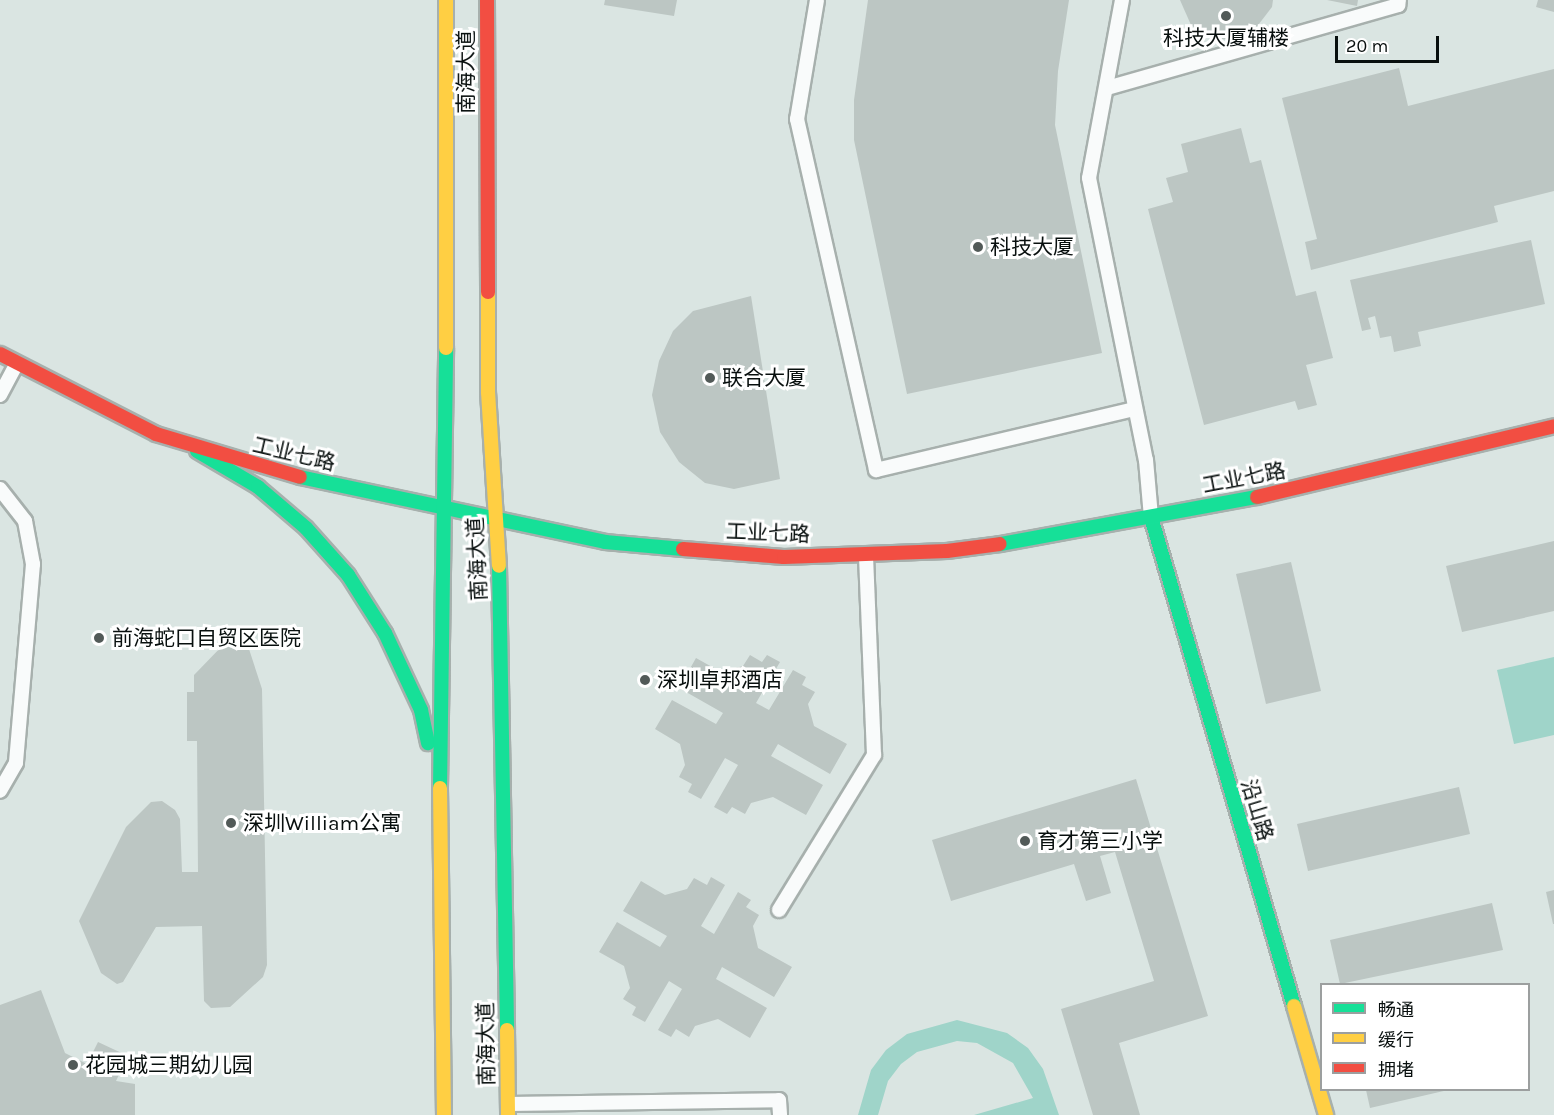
<!DOCTYPE html>
<meta charset="utf-8">
<style>
body{margin:0}
#map{position:relative;width:1554px;height:1115px;overflow:hidden;background:#dae5e2;font-family:Karla,"Noto Sans SC",sans-serif}
div>[style]{position:absolute}
[style*='--x']{left:calc(var(--x)*1px);top:calc(var(--y)*1px);width:calc(var(--w)*1px);rotate:calc(var(--a)*1deg)}
.green>*{inset:0;background:#9fd4c9}
.building>*{inset:0;background:#bcc6c3}
.roads{filter:drop-shadow(2px 0 #a7b0ad) drop-shadow(-2px 0 #a7b0ad) drop-shadow(0 2px #a7b0ad) drop-shadow(0 -2px #a7b0ad)}
.lane>*{height:14px;margin:-7px;padding:0 7px;transform-origin:7px;border-radius:7px;background:#f9fbfb}
.fast>*{height:14px;margin:-7px;padding:0 7px;transform-origin:7px;border-radius:7px;background:#16e098}
.slow>*{height:14px;margin:-7px;padding:0 7px;transform-origin:7px;border-radius:7px;background:#ffcf43}
.jam>*{height:14px;margin:-7px;padding:0 7px;transform-origin:7px;border-radius:7px;background:#f24e42}
.dots>*{width:16px;height:16px;translate:-50% -50%;box-sizing:border-box;border:3px solid #fff;border-radius:50%}
span{translate:-50% -50%;white-space:nowrap;text-align:center;line-height:1.15;-webkit-text-stroke:6px #fff;paint-order:stroke}
.poi-label{font-size:21px;color:#080f0e}
.left{translate:0 -50%;text-align:left}
.street-label{font-size:21px;color:#080f0e}
.legend{position:absolute;left:1320px;top:983px;width:210px;height:108px;box-sizing:border-box;background:#fff;border:2px solid #9c9f9f;margin:0;padding:8px 10px;list-style:none;font-size:18px;color:#080f0e}
.legend li{display:flex;align-items:center;gap:12px;height:30px}
.legend b{width:30px;border:2px solid #9c9f9f}
.scale{position:absolute;left:1335px;top:36px;width:104px;height:27px;box-sizing:border-box;border:3px solid #080f0e;border-top:0;padding-left:8px;font-size:18px;line-height:21px;white-space:nowrap;color:#080f0e;-webkit-text-stroke:4px #fff;paint-order:stroke}
</style>
<div id="map">
<div class="green">
<i style="clip-path:polygon(1554px 657px,1554px 735px,1514px 744px,1497px 670px)"></i>
<i style="clip-path:polygon(957px 1020px,1007px 1033px,1028px 1048px,1043px 1069px,1059px 1115px,974px 1115px,1033px 1098px,1013px 1063px,977px 1043px,957px 1041px,917px 1052px,901px 1064px,888px 1081px,878px 1115px,858px 1115px,871px 1070px,886px 1050px,907px 1034px)"></i>
</div>
<div class="building">
<i style="clip-path:polygon(605px 0,677px 0,674px 16px,604px 5px)"></i>
<i style="clip-path:polygon(868px 0,1069px 0,1058px 71px,1055px 125px,1102px 353px,907px 394px,854px 140px,854px 100px)"></i>
<i style="clip-path:polygon(1180px 0,1273px 0,1272px 7px,1252px 33px,1232px 40px,1209px 38px,1191px 25px)"></i>
<i style="clip-path:polygon(1327px 0,1358px 0,1357px 6px)"></i>
<i style="clip-path:polygon(1538px 0,1554px 0,1554px 12px,1536px 7px)"></i>
<i style="clip-path:polygon(1399px 68px,1408px 106px,1554px 69px,1554px 191px,1494px 206px,1498px 222px,1311px 270px,1305px 242px,1317px 239px,1282px 98px)"></i>
<i style="clip-path:polygon(1241px 128px,1250px 163px,1261px 160px,1296px 296px,1316px 291px,1333px 358px,1306px 365px,1317px 405px,1298px 410px,1295px 401px,1204px 425px,1148px 209px,1173px 202px,1166px 178px,1188px 172px,1181px 144px)"></i>
<i style="clip-path:polygon(1531px 240px,1545px 304px,1418px 332px,1421px 346px,1394px 352px,1391px 336px,1380px 338px,1375px 316px,1368px 318px,1371px 329px,1362px 331px,1350px 280px)"></i>
<i style="clip-path:polygon(751px 296px,780px 479px,734px 489px,705px 483px,679px 462px,660px 432px,652px 395px,659px 361px,673px 331px,693px 311px)"></i>
<i style="clip-path:polygon(1554px 541px,1554px 611px,1462px 632px,1446px 566px)"></i>
<i style="clip-path:polygon(1291px 562px,1321px 691px,1266px 704px,1236px 574px)"></i>
<i style="clip-path:polygon(238px 641px,249px 649px,262px 689px,267px 965px,263px 977px,230px 1007px,211px 1008px,204px 1001px,202px 926px,156px 927px,123px 982px,117px 984px,101px 973px,79px 921px,126px 827px,151px 802px,162px 801px,175px 810px,180px 819px,182px 872px,198px 872px,197px 741px,187px 741px,187px 692px,194px 692px,194px 675px,225px 643px)"></i>
<i style="clip-path:polygon(750px 655px,762px 662px,767px 655px,780px 662px,756px 703px,769px 710px,793px 670px,806px 677px,802px 685px,815px 692px,808px 704px,814px 726px,847px 744px,830px 774px,778px 744px,771px 756px,823px 785px,806px 815px,773px 797px,751px 803px,745px 814px,732px 807px,727px 814px,714px 807px,738px 765px,725px 758px,701px 799px,688px 792px,692px 784px,679px 777px,685px 765px,680px 744px,655px 729px,672px 700px,716px 724px,723px 713px,679px 688px,696px 658px,721px 672px,743px 666px)"></i>
<i style="clip-path:polygon(1136px 779px,1208px 1016px,1119px 1043px,1140px 1115px,1093px 1115px,1061px 1009px,1154px 981px,1115px 852px,1100px 856px,1111px 893px,1086px 901px,1074px 864px,951px 901px,932px 840px)"></i>
<i style="clip-path:polygon(1459px 787px,1470px 834px,1308px 871px,1297px 824px)"></i>
<i style="clip-path:polygon(711px 877px,725px 885px,701px 926px,714px 934px,738px 892px,751px 900px,746px 907px,759px 915px,753px 926px,758px 948px,792px 967px,774px 997px,722px 967px,716px 979px,767px 1008px,750px 1038px,718px 1019px,695px 1026px,689px 1037px,676px 1029px,671px 1037px,658px 1030px,682px 989px,669px 981px,645px 1022px,632px 1015px,636px 1007px,623px 999px,630px 988px,624px 966px,599px 952px,617px 922px,660px 947px,667px 936px,623px 911px,641px 881px,665px 895px,687px 889px,694px 878px,707px 885px)"></i>
<i style="clip-path:polygon(1554px 890px,1554px 924px,1553px 924px,1546px 892px)"></i>
<i style="clip-path:polygon(1492px 903px,1503px 950px,1340px 984px,1330px 940px)"></i>
<i style="clip-path:polygon(41px 990px,65px 1053px,87px 1064px,98px 1042px,128px 1056px,116px 1081px,135px 1084px,135px 1115px,0 1115px,0 1005px)"></i>
<i style="clip-path:polygon(1366px 1090px,1448px 1090px,1370px 1108px)"></i>
</div>
<div class="roads">
<div class="lane">
<i style="--x:817;--y:0;--w:121;--a:99.5"></i>
<i style="--x:797;--y:119;--w:360;--a:77.3"></i>
<i style="--x:876;--y:470;--w:266;--a:-13.3"></i>
<i style="--x:1122;--y:0;--w:181;--a:100.5"></i>
<i style="--x:1089;--y:178;--w:288;--a:78.6"></i>
<i style="--x:1146;--y:460;--w:57;--a:85"></i>
<i style="--x:1107;--y:88;--w:303;--a:-15.9"></i>
<i style="--x:1398;--y:5;--w:5;--a:-79"></i>
<i style="--x:0;--y:395;--w:36;--a:-62"></i>
<i style="--x:0;--y:489;--w:41;--a:52"></i>
<i style="--x:25;--y:521;--w:44;--a:79.5"></i>
<i style="--x:33;--y:564;--w:200;--a:94.9"></i>
<i style="--x:16;--y:763;--w:32;--a:120"></i>
<i style="--x:779;--y:910;--w:182;--a:-58.5"></i>
<i style="--x:874;--y:755;--w:199;--a:-92.3"></i>
<i style="--x:508;--y:1104;--w:271;--a:-0.8"></i>
<i style="--x:779;--y:1100;--w:15;--a:86"></i>
</div>
<div class="fast">
<i style="--x:197;--y:451;--w:71;--a:30.5"></i>
<i style="--x:258;--y:487;--w:63;--a:40.5"></i>
<i style="--x:306;--y:528;--w:63;--a:48.2"></i>
<i style="--x:348;--y:575;--w:69;--a:57.5"></i>
<i style="--x:385;--y:633;--w:85;--a:64.9"></i>
<i style="--x:421;--y:710;--w:34;--a:78"></i>
<i style="--x:300;--y:477;--w:312;--a:12"></i>
<i style="--x:605;--y:542;--w:78;--a:5.1"></i>
<i style="--x:1151;--y:517;--w:509;--a:73.7"></i>
<i style="--x:1000;--y:544;--w:261;--a:-10.4"></i>
<i style="--x:499;--y:566;--w:464;--a:89"></i>
<i style="--x:440;--y:788;--w:440;--a:-89.2"></i>
</div>
<div class="slow">
<i style="--x:446;--y:0;--w:348;--a:90"></i>
<i style="--x:488;--y:292;--w:100;--a:90"></i>
<i style="--x:488;--y:392;--w:174;--a:86.4"></i>
<i style="--x:440;--y:788;--w:327;--a:89.3"></i>
<i style="--x:1294;--y:1006;--w:114;--a:73.6"></i>
<i style="--x:507;--y:1030;--w:85;--a:89.3"></i>
</div>
<div class="jam">
<i style="--x:487;--y:0;--w:292;--a:89.8"></i>
<i style="--x:0;--y:354;--w:175;--a:27.1"></i>
<i style="--x:156;--y:434;--w:150;--a:16.6"></i>
<i style="--x:1257;--y:497;--w:305;--a:-13.4"></i>
<i style="--x:683;--y:549;--w:101;--a:4.5"></i>
<i style="--x:784;--y:557;--w:163;--a:-2.1"></i>
<i style="--x:947;--y:551;--w:53;--a:-7.5"></i>
</div>
</div>
<div class="dots">
<i style="left:1226px;top:16px;background:#525a58"></i>
<i style="left:978px;top:247px;background:#525a58"></i>
<i style="left:710px;top:378px;background:#525a58"></i>
<i style="left:99px;top:638px;background:#525a58"></i>
<i style="left:645px;top:680px;background:#525a58"></i>
<i style="left:231px;top:823px;background:#525a58"></i>
<i style="left:1025px;top:841px;background:#525a58"></i>
<i style="left:73px;top:1065px;background:#525a58"></i>
</div>
<div class="poi-label">
<span style="left:1226px;top:38px">科技大厦辅楼</span>
<span class="left" style="left:990px;top:247px">科技大厦</span>
<span class="left" style="left:722px;top:378px">联合大厦</span>
<span class="left" style="left:112px;top:638px">前海蛇口自贸区医院</span>
<span class="left" style="left:657px;top:680px">深圳卓邦酒店</span>
<span class="left" style="left:243px;top:823px">深圳William公寓</span>
<span class="left" style="left:1037px;top:841px">育才第三小学</span>
<span class="left" style="left:85px;top:1065px">花园城三期幼儿园</span>
</div>
<div class="street-label">
<span style="left:466px;top:72px;rotate:-90deg">南海大道</span>
<span style="left:294px;top:454px;rotate:13deg">工业七路</span>
<span style="left:1244px;top:478px;rotate:-11deg">工业七路</span>
<span style="left:768px;top:533px;rotate:2deg">工业七路</span>
<span style="left:477px;top:559px;rotate:-93deg">南海大道</span>
<span style="left:1257px;top:810px;rotate:73deg">沿山路</span>
<span style="left:486px;top:1044px;rotate:-91deg">南海大道</span>
</div>
<ul class="legend">
<li><b style="height:8px;background:#16e098"></b>畅通</li>
<li><b style="height:8px;background:#ffcf43"></b>缓行</li>
<li><b style="height:8px;background:#f24e42"></b>拥堵</li>
</ul>
<div class="scale">20 m</div>
</div>
